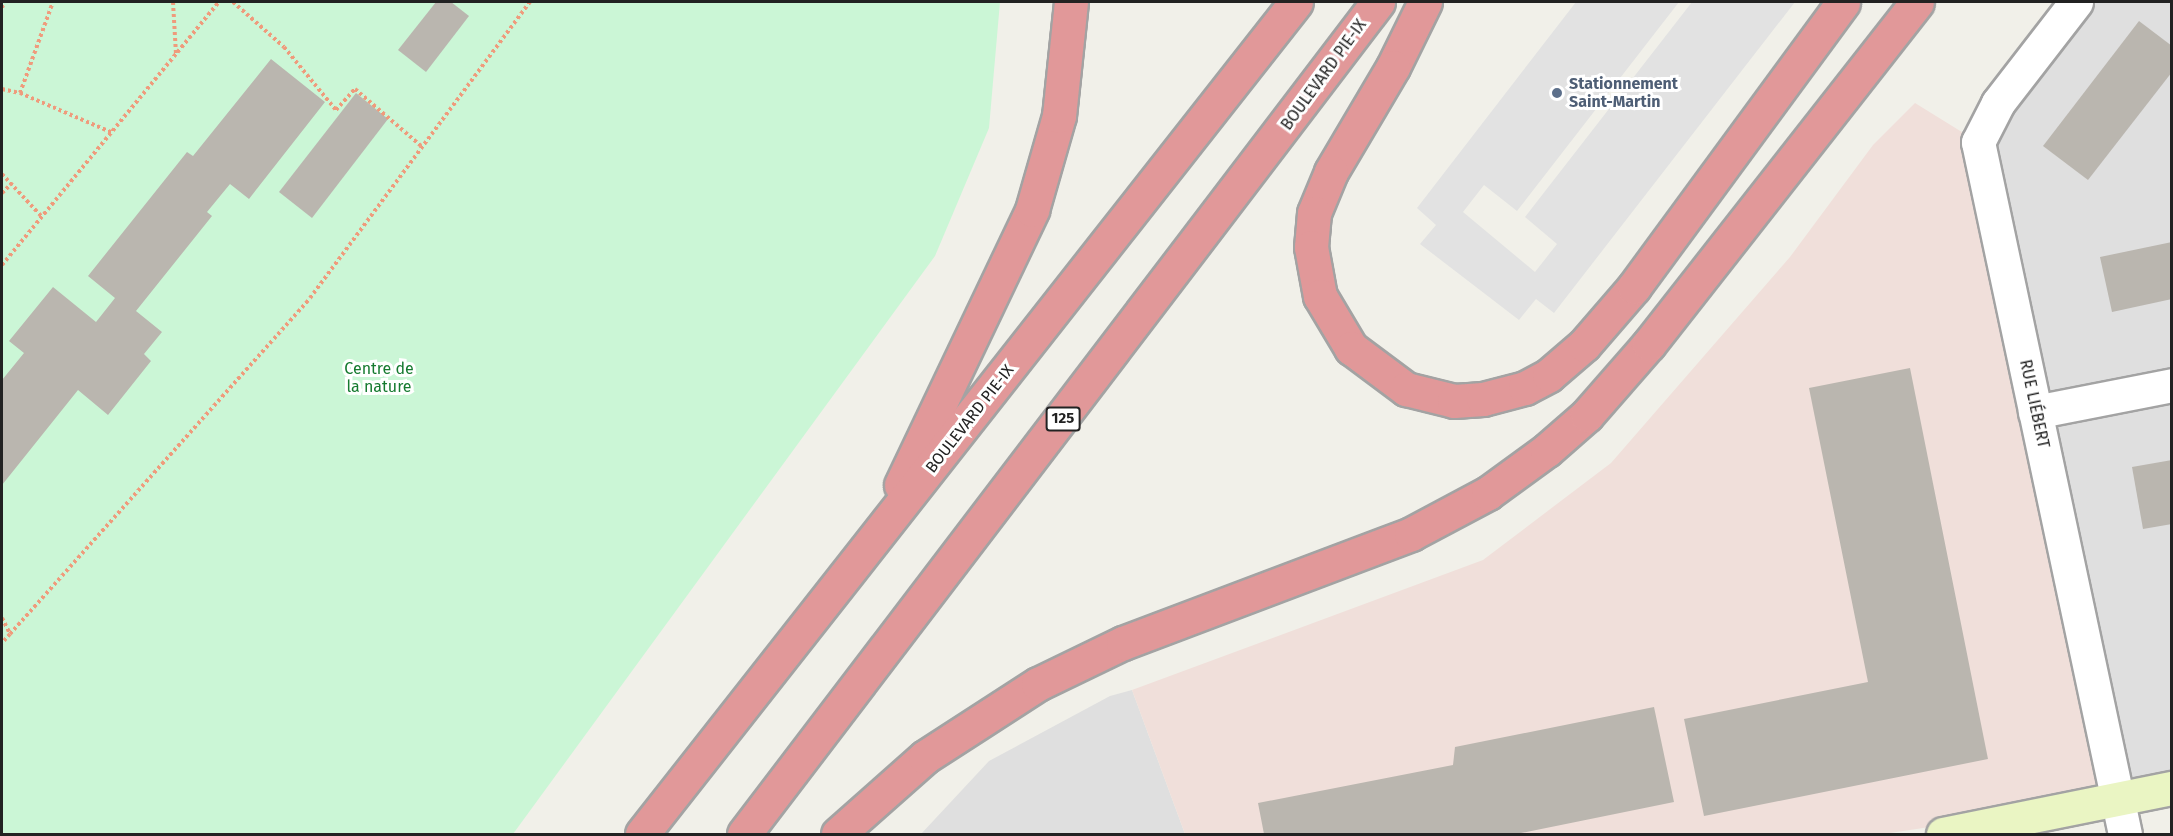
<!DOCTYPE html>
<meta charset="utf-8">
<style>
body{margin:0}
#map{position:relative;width:2173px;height:836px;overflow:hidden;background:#f1f0e9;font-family:"Fira Sans",sans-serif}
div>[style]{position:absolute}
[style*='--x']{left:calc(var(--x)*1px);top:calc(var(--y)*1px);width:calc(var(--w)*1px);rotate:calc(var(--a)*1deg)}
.residential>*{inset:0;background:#dfdfdf}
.commercial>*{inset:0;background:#f0dfda}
.park>*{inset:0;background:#cbf6d6}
.parking>*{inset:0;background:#e2e2e2}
.building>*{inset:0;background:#bab6af}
.path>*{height:4px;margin-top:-2px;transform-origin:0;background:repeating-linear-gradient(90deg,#ef9b7c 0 3px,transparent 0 6px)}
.roads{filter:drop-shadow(2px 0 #a3a3a3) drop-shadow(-2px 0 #a3a3a3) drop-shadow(0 2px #a3a3a3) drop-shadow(0 -2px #a3a3a3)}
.street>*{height:33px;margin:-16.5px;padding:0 16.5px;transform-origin:16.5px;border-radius:16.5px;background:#fff}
.secondary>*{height:33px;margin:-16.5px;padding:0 16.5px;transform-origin:16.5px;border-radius:16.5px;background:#eaf5c3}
.highway>*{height:33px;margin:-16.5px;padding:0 16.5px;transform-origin:16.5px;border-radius:16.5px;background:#e19899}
.dots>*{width:16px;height:16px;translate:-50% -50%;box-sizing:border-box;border:3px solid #fff;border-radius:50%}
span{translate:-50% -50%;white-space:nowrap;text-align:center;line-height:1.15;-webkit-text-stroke:6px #fff;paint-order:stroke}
.shield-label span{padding:2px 4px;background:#fff;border:2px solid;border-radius:4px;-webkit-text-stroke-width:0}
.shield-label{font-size:15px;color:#222;font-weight:700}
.street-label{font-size:16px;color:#222}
.service-label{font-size:16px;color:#4e5e75;font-weight:700}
.left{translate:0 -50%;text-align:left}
.park-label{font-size:16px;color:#157a2f}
.frame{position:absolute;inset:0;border:3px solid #222;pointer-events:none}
</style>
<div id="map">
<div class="residential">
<i style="clip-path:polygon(2076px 2px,2171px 2px,2171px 788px,2119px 799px,1978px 142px)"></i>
<i style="clip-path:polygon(1132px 690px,1185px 834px,921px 834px,989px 761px,1110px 696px)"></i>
</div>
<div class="commercial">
<i style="clip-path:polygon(1915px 103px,1978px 142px,2119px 799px,1883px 834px,1185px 834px,1132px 690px,1483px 560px,1611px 463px,1790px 257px,1873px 145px)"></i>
</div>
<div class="park">
<i style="clip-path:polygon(2px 2px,1000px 2px,989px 128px,935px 256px,513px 834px,2px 834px)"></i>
</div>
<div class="parking">
<i style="clip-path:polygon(1576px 2px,1679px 2px,1517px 211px,1484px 185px,1463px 212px,1535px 272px,1557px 244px,1525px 217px,1692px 2px,1795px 2px,1554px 313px,1536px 299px,1519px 320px,1420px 244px,1436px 225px,1417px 208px)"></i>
</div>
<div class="building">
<i style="clip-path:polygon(436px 2px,451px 2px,469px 16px,426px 72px,398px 50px)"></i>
<i style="clip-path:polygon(2139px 21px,2172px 46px,2172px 72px,2088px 180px,2043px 146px)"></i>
<i style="clip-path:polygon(271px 59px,325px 102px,249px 199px,230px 184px,207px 212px,212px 216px,136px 311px,162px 332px,144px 354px,151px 361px,108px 415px,78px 390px,2px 485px,2px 380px,24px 353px,9px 341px,53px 287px,96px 322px,115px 298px,88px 276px,187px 152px,193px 156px)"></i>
<i style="clip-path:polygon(356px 93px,388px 119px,312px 218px,279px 192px)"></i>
<i style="clip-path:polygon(2172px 242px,2172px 299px,2112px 312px,2100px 257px)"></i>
<i style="clip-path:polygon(1910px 368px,1988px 759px,1704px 816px,1684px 719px,1868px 682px,1809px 388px)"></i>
<i style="clip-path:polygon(2172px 460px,2172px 524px,2143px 529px,2132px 467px)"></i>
<i style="clip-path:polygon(1654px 707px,1674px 802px,1516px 834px,1264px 834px,1258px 803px,1453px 765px,1455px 747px)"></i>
</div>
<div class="path">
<i style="--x:173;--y:2;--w:52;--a:86.7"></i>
<i style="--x:233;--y:2;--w:68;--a:41.4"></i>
<i style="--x:284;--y:47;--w:82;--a:50.5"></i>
<i style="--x:336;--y:110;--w:28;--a:-48"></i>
<i style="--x:355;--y:89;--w:87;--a:40.8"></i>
<i style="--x:2;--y:8;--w:6;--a:-72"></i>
<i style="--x:2;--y:89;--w:18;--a:13"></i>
<i style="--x:20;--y:93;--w:97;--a:-70.1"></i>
<i style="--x:20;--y:93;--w:101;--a:23.3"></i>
<i style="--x:2;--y:174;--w:59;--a:47.1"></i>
<i style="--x:2;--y:193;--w:13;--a:-45"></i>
<i style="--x:2;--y:265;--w:341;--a:-50.5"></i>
<i style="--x:2;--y:618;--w:18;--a:63"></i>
<i style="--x:10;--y:634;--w:12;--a:132"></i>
<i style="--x:10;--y:634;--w:450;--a:-48.2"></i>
<i style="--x:310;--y:298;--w:369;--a:-53.4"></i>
</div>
<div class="roads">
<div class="street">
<i style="--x:2076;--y:2;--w:128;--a:127.7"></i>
<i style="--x:1998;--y:103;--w:44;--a:117.1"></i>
<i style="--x:1978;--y:142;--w:707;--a:78.01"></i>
<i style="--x:2035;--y:412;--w:140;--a:-11.1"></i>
</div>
<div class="secondary">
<i style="--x:1943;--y:834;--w:234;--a:-11.4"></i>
</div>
<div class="highway">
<i style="--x:1425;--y:2;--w:72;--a:116.2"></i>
<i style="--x:1393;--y:67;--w:122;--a:120.6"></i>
<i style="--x:1331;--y:172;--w:44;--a:112.5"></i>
<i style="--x:1314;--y:213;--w:34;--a:95"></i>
<i style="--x:1311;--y:247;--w:50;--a:79.6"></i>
<i style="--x:1320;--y:296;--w:61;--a:59.2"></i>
<i style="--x:1351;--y:348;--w:69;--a:36.7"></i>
<i style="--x:1406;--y:389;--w:49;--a:14"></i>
<i style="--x:1454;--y:401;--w:29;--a:-4"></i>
<i style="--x:1483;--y:399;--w:43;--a:-14.7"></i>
<i style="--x:1525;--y:388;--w:27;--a:-28"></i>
<i style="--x:1549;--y:375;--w:46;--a:-40.6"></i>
<i style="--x:1584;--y:345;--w:77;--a:-49.2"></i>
<i style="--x:1634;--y:287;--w:353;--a:-53.7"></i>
<i style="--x:901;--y:485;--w:305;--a:-64.5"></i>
<i style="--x:1032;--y:210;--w:98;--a:-74"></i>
<i style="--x:1059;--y:116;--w:115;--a:-84"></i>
<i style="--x:642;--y:834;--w:1058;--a:-51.83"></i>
<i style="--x:744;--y:834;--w:1046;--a:-52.69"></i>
<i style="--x:838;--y:834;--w:116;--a:-41.5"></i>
<i style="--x:925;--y:757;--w:135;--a:-32.9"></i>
<i style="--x:1038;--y:684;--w:94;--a:-25.8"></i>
<i style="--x:1123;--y:643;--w:308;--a:-20.7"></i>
<i style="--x:1411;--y:534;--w:87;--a:-28"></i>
<i style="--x:1488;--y:493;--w:73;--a:-36.1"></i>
<i style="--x:1547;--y:450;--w:53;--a:-41.2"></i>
<i style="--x:1587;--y:415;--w:94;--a:-48.9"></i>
<i style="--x:1649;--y:344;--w:434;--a:-51.9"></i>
</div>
</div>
<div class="dots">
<i style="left:1557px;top:93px;background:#5c6f8a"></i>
</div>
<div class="shield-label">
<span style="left:1063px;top:419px">125</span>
</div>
<div class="street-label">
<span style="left:1324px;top:75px;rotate:-54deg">BOULEVARD PIE-IX</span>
<span style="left:2034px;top:404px;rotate:78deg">RUE LIÉBERT</span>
<span style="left:970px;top:419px;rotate:-52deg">BOULEVARD PIE-IX</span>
</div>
<div class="service-label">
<span class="left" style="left:1569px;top:93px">Stationnement<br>Saint-Martin</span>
</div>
<div class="park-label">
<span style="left:379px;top:378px">Centre de<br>la nature</span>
</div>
<div class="frame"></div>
</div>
